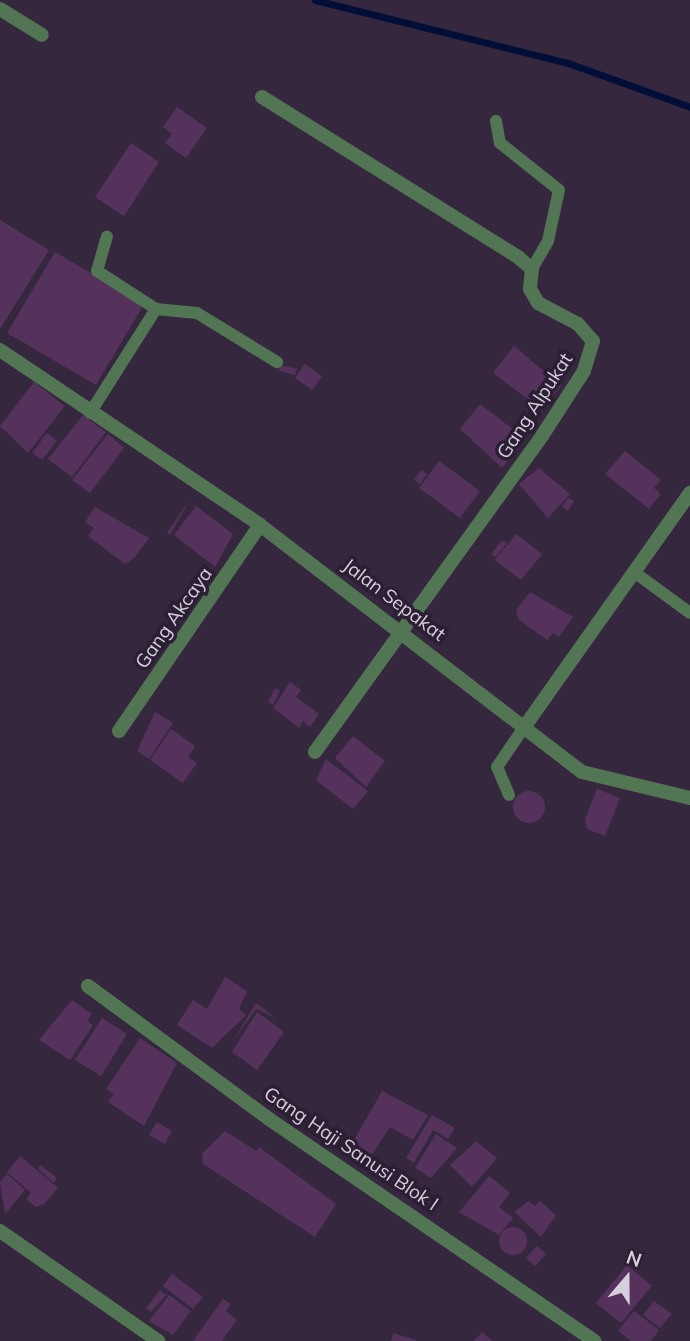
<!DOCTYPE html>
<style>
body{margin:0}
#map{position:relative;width:690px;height:1341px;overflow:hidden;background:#35283e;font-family:Mulish,sans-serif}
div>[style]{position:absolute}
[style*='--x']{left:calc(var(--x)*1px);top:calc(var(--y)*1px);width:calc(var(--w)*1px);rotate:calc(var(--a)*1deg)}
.stream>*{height:7px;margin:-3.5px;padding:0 3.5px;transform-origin:3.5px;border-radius:3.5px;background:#010f38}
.building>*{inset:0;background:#54325c}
.round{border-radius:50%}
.service>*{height:12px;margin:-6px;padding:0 6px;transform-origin:6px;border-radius:6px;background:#527554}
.minor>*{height:14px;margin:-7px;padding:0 7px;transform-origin:7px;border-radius:7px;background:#527554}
span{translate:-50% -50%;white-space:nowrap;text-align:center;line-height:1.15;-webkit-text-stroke:7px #2b1f34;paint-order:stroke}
.street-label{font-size:19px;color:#d7cfdd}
.north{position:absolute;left:592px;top:1243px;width:70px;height:70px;-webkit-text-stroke:5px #2b1f34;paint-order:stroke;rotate:20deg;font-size:19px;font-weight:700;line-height:28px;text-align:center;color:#d7cfdd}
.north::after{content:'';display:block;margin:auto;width:24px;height:32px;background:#d7cfdd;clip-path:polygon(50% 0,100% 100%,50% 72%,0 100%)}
</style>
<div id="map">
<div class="stream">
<i style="--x:315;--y:0;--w:261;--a:14"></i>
<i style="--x:568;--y:63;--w:130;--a:19.8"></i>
</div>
<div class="building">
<i style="clip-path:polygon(177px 107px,207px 128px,186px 158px,165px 143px,172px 134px,163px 127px)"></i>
<i style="clip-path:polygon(131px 143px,159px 162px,124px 216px,95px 197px)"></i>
<i style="clip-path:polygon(0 220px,49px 250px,0 329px)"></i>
<i style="clip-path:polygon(55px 252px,144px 304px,96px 385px,7px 333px)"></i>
<i style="clip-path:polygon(514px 346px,561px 386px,542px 410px,493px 373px)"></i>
<i style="clip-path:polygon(305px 364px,322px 376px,312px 390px,295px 378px)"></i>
<i style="clip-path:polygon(281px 365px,297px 369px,295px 375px,279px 371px)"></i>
<i style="clip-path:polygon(34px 382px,65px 406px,28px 453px,0 426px)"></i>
<i style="clip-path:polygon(480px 404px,518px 433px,512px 441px,520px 447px,502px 468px,460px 429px)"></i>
<i style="clip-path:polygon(83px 415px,106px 432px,72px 477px,48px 459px)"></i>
<i style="clip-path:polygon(47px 433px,57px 441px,42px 460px,32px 453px)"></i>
<i style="clip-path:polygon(108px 434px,124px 448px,90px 493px,72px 480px)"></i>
<i style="clip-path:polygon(625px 451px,661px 480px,654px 488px,661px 494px,649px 509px,605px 474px)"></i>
<i style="clip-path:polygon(439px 461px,480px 491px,460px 518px,419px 488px)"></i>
<i style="clip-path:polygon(539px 468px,570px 494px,548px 518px,519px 484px)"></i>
<i style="clip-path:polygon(421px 470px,427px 474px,420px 484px,414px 480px)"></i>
<i style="clip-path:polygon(191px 498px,170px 535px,167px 533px)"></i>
<i style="clip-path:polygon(568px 498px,574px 501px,568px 511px,562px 507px)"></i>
<i style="clip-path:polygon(196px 506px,233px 534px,215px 567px,174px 535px)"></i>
<i style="clip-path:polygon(95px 507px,149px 538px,134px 558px,125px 564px,88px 536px,94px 528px,85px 522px)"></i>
<i style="clip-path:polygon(516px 534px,542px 554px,521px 580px,495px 560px)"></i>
<i style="clip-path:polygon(502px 540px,507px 543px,496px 557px,491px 554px)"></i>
<i style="clip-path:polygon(530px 592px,573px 617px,559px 637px,553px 633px,547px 640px,519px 620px,516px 610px)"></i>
<i style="clip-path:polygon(290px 682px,301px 690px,296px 697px,319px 714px,310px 727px,303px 721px,299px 728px,273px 708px)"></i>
<i style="clip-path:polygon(275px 688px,280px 691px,273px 705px,268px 702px)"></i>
<i style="clip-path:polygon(155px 712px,173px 723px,149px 759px,137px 751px)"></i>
<i style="clip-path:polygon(171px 729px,195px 746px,188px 757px,197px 763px,183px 783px,150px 760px)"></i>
<i style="clip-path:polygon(353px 736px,385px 761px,366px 787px,335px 758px)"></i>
<i style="clip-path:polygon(326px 759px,368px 791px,353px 809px,316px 780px)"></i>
<i style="clip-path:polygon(597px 789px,620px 798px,605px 836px,587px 829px,585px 819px)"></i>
<i class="round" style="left:513px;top:791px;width:32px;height:32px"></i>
<i style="clip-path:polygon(225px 977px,247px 991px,239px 1009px,246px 1015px,212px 1048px,177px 1025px,193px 1000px,207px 1009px)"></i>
<i style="clip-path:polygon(72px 1000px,92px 1014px,87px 1021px,93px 1025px,70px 1060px,39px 1040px)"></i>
<i style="clip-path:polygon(256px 1003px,276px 1018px,256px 1009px,233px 1041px)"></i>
<i style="clip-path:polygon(257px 1012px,284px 1032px,257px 1070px,232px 1052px)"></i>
<i style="clip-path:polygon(102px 1018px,127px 1034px,101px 1076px,75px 1060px)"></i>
<i style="clip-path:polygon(140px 1038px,177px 1063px,144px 1126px,108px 1102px,114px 1094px,106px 1089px)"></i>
<i style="clip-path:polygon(382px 1091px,428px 1115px,413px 1140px,390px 1127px,371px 1156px,352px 1144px)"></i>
<i style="clip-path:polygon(432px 1115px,455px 1128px,448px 1139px,433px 1130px,414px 1163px,406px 1158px)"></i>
<i style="clip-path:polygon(157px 1122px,172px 1131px,165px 1144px,149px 1135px)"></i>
<i style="clip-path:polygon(225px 1131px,256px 1151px,259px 1147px,336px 1204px,315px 1237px,203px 1164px,202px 1154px)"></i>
<i style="clip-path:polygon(436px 1134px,457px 1148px,431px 1178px,415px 1168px)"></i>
<i style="clip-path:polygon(476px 1141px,497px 1158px,472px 1187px,450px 1165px)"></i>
<i style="clip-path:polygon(20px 1156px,58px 1188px,44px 1204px,36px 1207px,26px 1199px,31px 1193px,7px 1172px)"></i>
<i style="clip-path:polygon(41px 1165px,57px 1178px,54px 1183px,38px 1169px)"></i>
<i style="clip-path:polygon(7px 1174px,25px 1190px,5px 1214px,0 1182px)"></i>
<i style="clip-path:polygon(489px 1176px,510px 1193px,499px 1207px,513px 1218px,499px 1235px,459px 1212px)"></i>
<i style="clip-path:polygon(529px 1201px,535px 1206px,540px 1201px,556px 1215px,541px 1237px,514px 1212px)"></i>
<i class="round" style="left:499px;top:1227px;width:28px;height:28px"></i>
<i style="clip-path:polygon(537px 1246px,546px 1254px,535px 1266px,526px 1258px)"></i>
<i style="clip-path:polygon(627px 1265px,652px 1286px,621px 1323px,596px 1303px)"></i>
<i style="clip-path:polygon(172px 1274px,203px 1297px,193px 1309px,163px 1286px)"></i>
<i style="clip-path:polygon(160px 1290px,166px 1295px,151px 1312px,146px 1308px)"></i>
<i style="clip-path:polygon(169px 1295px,191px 1311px,173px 1335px,149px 1321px)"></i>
<i style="clip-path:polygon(223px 1299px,231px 1304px,226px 1311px,237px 1320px,222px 1341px,193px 1341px)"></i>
<i style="clip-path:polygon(654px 1301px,672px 1314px,660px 1328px,643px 1315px)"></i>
<i style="clip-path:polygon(634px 1311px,659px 1330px,651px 1341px,631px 1341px,618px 1331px)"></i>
<i style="clip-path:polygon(482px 1332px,492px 1341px,474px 1341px)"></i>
<i style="clip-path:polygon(393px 1333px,416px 1340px,416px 1341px,391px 1341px)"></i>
</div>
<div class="service">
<i style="--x:496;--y:121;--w:22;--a:80"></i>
<i style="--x:500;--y:143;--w:75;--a:38.5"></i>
<i style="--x:559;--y:190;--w:52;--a:102.2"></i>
<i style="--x:548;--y:241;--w:32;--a:120"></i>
<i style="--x:156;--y:309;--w:41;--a:5.6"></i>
<i style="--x:197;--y:313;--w:94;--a:31.5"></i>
<i style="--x:90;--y:413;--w:123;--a:-57.6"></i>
<i style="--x:156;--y:309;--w:70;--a:-147.2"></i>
<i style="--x:97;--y:271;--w:36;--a:-74"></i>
<i style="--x:634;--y:572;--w:69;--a:36.2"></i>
<i style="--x:509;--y:795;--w:30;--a:-113"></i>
<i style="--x:497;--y:767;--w:50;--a:-55.7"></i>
</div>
<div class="minor">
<i style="--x:0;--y:9;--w:49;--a:31.8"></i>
<i style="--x:262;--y:97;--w:302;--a:32"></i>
<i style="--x:518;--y:257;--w:18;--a:41"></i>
<i style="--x:532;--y:269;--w:20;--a:96"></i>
<i style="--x:530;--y:289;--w:16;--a:60"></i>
<i style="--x:538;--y:303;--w:45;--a:27.7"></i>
<i style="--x:578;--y:324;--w:23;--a:49"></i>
<i style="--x:593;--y:341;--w:31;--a:107"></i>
<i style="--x:584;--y:371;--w:77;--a:122.9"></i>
<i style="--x:542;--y:436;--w:389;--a:125.7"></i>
<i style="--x:0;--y:350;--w:313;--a:33.9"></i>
<i style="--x:260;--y:525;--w:406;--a:37.5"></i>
<i style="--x:582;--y:772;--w:111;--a:13.5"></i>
<i style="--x:525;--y:726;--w:286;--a:-54.7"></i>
<i style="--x:119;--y:731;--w:250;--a:-55.6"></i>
<i style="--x:88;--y:986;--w:225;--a:36.3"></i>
<i style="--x:269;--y:1119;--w:394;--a:34.3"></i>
<i style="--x:0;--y:1231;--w:193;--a:34.8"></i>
</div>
<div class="street-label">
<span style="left:535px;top:406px;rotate:-57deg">Gang Alpukat</span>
<span style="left:394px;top:600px;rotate:37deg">Jalan Sepakat</span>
<span style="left:174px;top:618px;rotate:-55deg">Gang Akcaya</span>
<span style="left:351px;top:1149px;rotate:34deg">Gang Haji Sanusi Blok I</span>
</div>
<div class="north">N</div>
</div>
